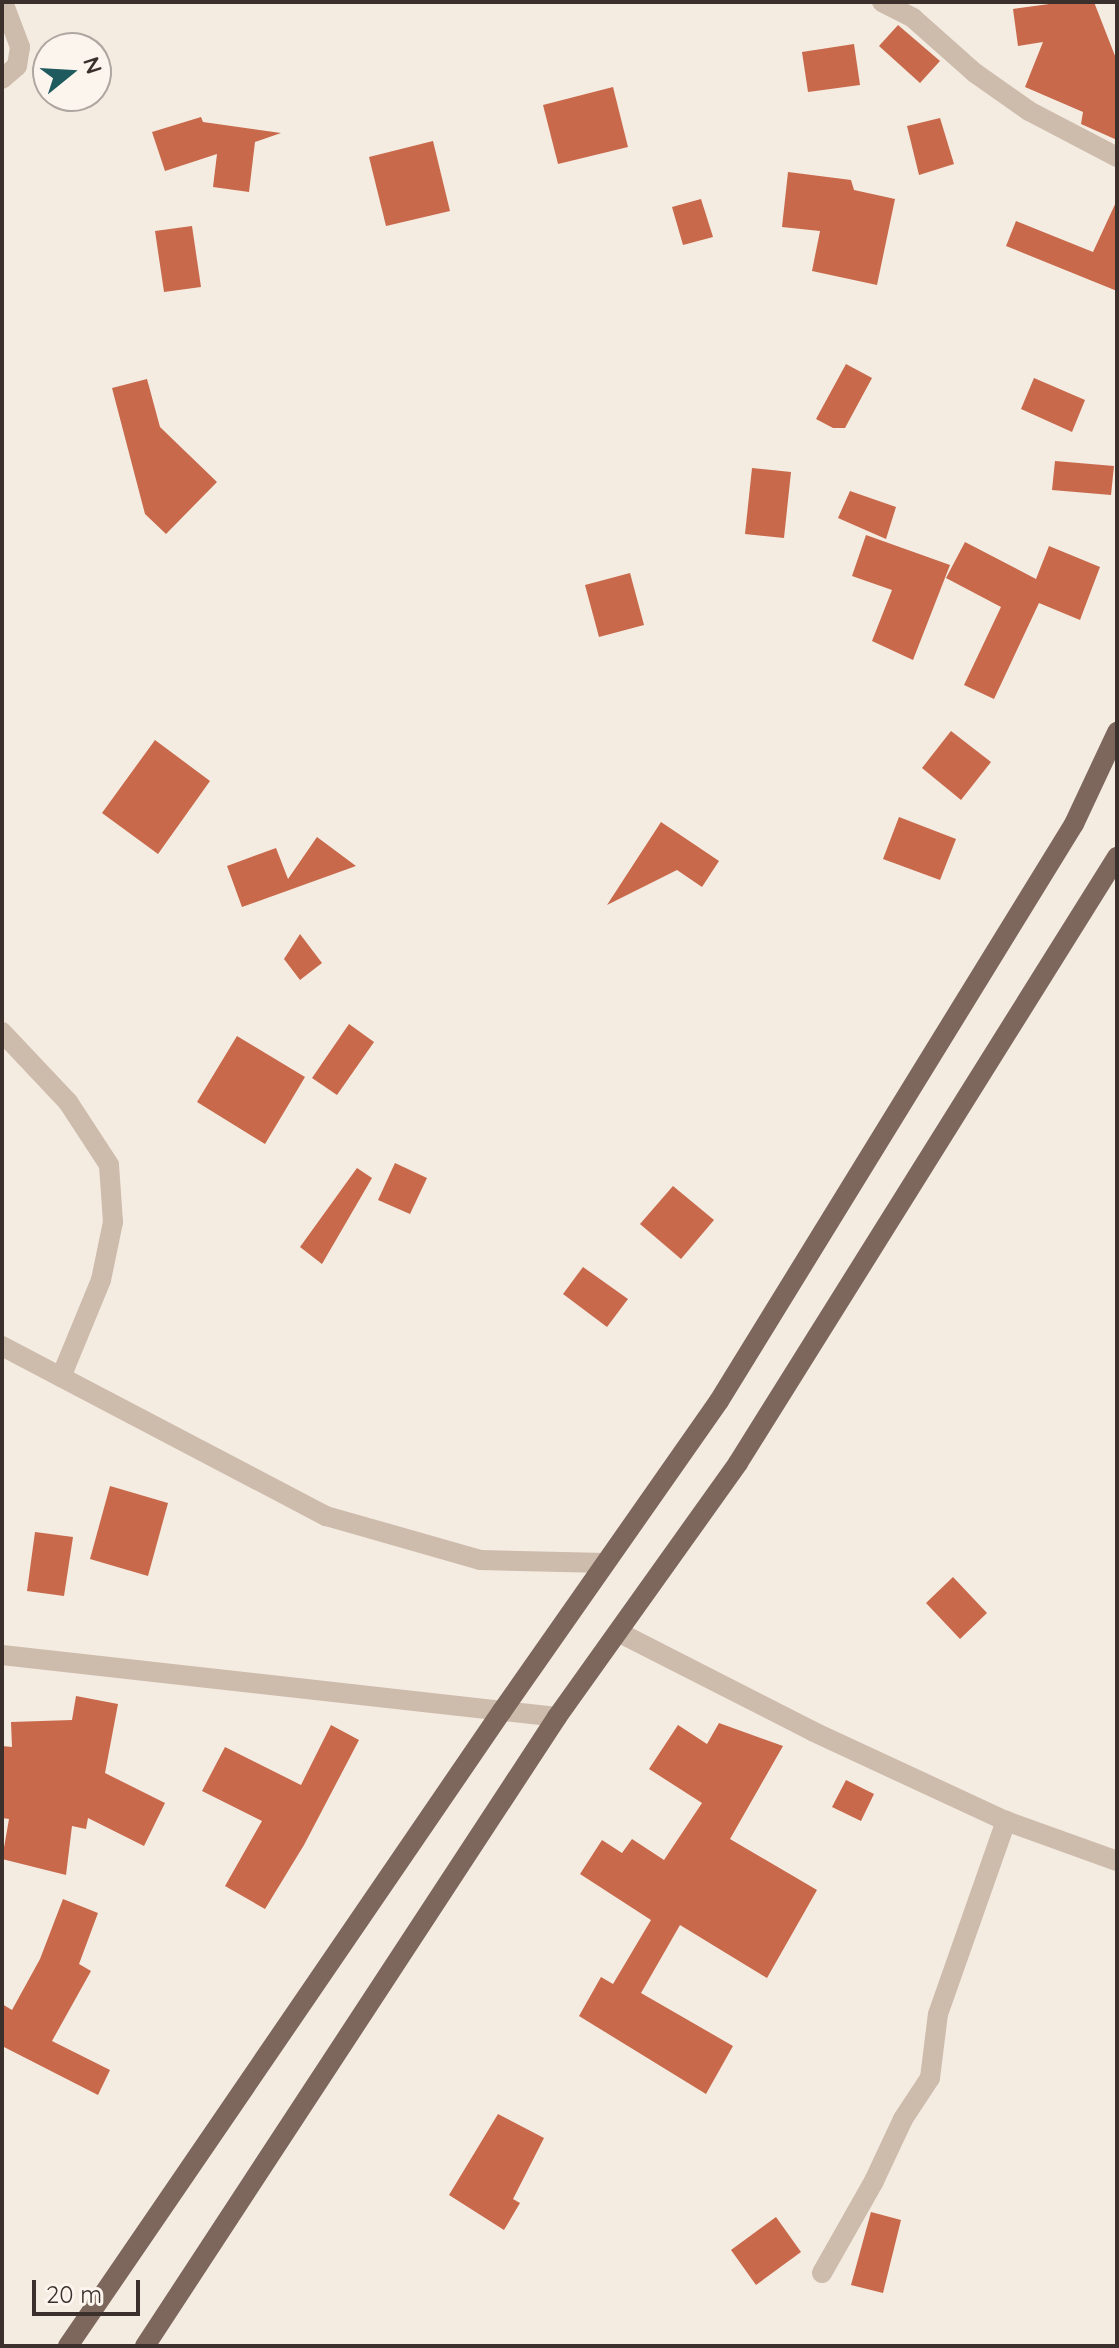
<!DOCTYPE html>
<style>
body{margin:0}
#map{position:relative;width:1119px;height:2348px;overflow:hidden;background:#f4ebe1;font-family:Quicksand,sans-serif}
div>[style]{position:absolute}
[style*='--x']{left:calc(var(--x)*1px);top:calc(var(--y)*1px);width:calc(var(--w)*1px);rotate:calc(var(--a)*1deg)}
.building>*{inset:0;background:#c8694b}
.street>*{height:20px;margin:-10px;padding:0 10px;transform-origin:10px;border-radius:10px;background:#cdbbac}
.primary>*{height:20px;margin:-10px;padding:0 10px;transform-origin:10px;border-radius:10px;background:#7d675c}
span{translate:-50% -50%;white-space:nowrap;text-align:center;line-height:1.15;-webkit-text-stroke:6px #fbf5ee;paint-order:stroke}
.frame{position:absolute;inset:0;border:4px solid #3b302b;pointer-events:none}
.north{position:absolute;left:32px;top:32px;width:80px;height:80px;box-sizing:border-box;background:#fbf5ee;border:2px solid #aea6a0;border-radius:50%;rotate:72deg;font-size:22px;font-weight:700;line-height:32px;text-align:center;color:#3b302b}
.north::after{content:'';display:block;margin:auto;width:28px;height:36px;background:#1f5a5e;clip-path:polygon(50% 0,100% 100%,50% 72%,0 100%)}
.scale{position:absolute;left:32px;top:2280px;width:108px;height:36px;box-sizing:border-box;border:4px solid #3b302b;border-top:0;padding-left:10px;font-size:24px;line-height:28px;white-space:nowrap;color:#3b302b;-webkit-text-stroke:6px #fbf5ee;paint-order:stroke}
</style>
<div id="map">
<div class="building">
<i style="clip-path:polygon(1064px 2px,1094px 2px,1117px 61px,1117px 140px,1081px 124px,1083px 112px,1025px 87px,1043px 42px,1018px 46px,1013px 9px)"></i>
<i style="clip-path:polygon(898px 25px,940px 61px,920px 83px,879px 46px)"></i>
<i style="clip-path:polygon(854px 44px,860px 85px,808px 92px,802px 52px)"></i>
<i style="clip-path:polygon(613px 87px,628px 147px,558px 164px,543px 105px)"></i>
<i style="clip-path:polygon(201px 117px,203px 122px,281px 133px,255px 142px,249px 192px,213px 187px,217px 154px,165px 171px,152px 132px)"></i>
<i style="clip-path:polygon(940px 118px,954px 164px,919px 175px,907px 126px)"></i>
<i style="clip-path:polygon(433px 141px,450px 211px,386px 226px,369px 157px)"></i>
<i style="clip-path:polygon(788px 172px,851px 180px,854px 190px,895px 199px,877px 285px,812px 271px,820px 231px,782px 227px)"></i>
<i style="clip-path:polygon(701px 199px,713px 237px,683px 245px,672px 207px)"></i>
<i style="clip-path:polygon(1117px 200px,1117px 291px,1006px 246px,1016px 221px,1093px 252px)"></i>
<i style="clip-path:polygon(192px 226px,201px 287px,164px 292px,155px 231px)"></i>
<i style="clip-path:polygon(846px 364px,872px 378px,845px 428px,833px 428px,816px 419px)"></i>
<i style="clip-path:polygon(1034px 378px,1085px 400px,1072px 432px,1021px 409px)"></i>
<i style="clip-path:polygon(147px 379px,160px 427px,217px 482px,166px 534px,145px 514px,112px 388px)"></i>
<i style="clip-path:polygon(1055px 461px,1114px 466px,1111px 495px,1052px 490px)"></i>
<i style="clip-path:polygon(752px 468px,791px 472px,784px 538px,745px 534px)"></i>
<i style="clip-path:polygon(850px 491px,896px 507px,886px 539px,838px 518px)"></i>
<i style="clip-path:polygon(866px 535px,950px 565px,913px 660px,872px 641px,892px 590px,852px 576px)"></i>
<i style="clip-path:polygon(965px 542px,1036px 579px,1049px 546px,1100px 567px,1080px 620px,1039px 603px,994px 699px,964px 685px,1001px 607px,946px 578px)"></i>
<i style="clip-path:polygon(630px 573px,644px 625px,599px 637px,585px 585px)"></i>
<i style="clip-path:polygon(951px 731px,991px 762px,961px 800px,922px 768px)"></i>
<i style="clip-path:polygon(155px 740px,210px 781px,158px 854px,102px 813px)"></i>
<i style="clip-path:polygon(899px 817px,956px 839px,940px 880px,883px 859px)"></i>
<i style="clip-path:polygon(661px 822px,719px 861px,702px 887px,677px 870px,607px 905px)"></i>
<i style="clip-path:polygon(317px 837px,356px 866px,242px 907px,227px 866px,276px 848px,288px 879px)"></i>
<i style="clip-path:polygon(300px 934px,322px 963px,300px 980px,284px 959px)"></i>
<i style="clip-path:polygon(349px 1024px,374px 1042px,337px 1095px,312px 1078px)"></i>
<i style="clip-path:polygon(237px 1036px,305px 1077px,265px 1144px,197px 1102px)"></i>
<i style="clip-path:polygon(395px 1163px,427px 1178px,410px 1214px,378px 1200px)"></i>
<i style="clip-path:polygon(357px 1168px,372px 1178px,322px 1264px,300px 1247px)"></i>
<i style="clip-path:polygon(673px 1186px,714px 1220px,681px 1259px,640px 1224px)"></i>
<i style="clip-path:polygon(583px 1267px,628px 1299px,607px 1327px,563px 1294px)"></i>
<i style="clip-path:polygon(110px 1486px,168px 1503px,148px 1576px,90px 1559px)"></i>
<i style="clip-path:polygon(35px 1532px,73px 1537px,64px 1596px,27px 1591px)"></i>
<i style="clip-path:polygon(953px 1577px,987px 1613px,960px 1639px,926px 1603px)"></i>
<i style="clip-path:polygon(76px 1696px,118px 1704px,105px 1773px,165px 1803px,144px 1846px,88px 1818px,86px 1829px,72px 1826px,66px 1875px,2px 1859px,9px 1819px,2px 1818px,2px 1746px,12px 1747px,11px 1722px,72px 1720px)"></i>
<i style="clip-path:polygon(719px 1723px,783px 1746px,730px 1839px,817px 1890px,767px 1978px,680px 1925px,641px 1993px,733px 2046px,706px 2094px,579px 2016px,601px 1977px,613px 1984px,651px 1920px,580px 1874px,602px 1840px,622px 1853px,632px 1839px,664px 1860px,702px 1803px,649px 1769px,678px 1725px,707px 1744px)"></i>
<i style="clip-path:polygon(331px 1725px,359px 1740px,304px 1845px,265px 1909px,225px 1886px,262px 1821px,202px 1791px,225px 1747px,301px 1785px)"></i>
<i style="clip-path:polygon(846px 1780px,874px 1794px,861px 1821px,832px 1807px)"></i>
<i style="clip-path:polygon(63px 1899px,98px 1913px,79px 1964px,91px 1971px,52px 2041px,110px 2070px,98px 2095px,2px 2046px,2px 2004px,12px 2010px,40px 1959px)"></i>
<i style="clip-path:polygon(498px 2114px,544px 2138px,513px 2199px,520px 2203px,504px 2230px,449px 2195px)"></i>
<i style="clip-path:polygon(871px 2212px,901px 2220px,883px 2293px,851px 2285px)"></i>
<i style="clip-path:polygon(776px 2217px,801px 2252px,756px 2285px,731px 2250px)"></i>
</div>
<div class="street">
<i style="--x:882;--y:2;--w:35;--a:27"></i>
<i style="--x:913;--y:18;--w:83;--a:41.6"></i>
<i style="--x:975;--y:73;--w:66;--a:35.1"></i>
<i style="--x:1029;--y:111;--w:99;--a:27.6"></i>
<i style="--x:2;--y:79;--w:20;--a:-41"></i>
<i style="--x:17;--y:66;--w:19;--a:-81"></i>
<i style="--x:20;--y:47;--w:48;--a:-110.7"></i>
<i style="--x:2;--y:1032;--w:96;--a:46.7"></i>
<i style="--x:68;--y:1102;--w:75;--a:56.9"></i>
<i style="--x:109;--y:1165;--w:57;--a:86"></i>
<i style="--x:113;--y:1222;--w:59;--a:101.7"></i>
<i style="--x:101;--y:1280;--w:105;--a:112.4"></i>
<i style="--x:2;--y:1346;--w:366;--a:27.7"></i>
<i style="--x:326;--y:1516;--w:160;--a:15.9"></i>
<i style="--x:480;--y:1560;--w:125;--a:1.4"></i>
<i style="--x:618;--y:1632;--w:220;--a:27"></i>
<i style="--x:814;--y:1732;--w:212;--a:24.9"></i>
<i style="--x:1006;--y:1821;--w:118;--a:19.8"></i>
<i style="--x:2;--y:1655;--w:558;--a:6.37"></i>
<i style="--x:822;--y:2273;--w:106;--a:-60.5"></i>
<i style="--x:874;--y:2181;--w:68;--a:-64.9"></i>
<i style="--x:903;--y:2119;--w:49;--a:-56.6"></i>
<i style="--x:930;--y:2078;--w:64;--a:-82.9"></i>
<i style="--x:938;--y:2014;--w:205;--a:-70.6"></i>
</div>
<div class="primary">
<i style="--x:68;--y:2346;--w:769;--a:-55.65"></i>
<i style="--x:502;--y:1711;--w:378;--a:-55"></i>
<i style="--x:719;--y:1401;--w:677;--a:-58.4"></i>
<i style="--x:1074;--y:824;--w:102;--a:-64.9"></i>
<i style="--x:145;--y:2346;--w:752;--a:-56.77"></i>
<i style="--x:557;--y:1717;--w:312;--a:-54.5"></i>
<i style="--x:738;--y:1463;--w:715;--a:-57.98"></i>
</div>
<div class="frame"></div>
<div class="north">N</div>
<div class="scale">20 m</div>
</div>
